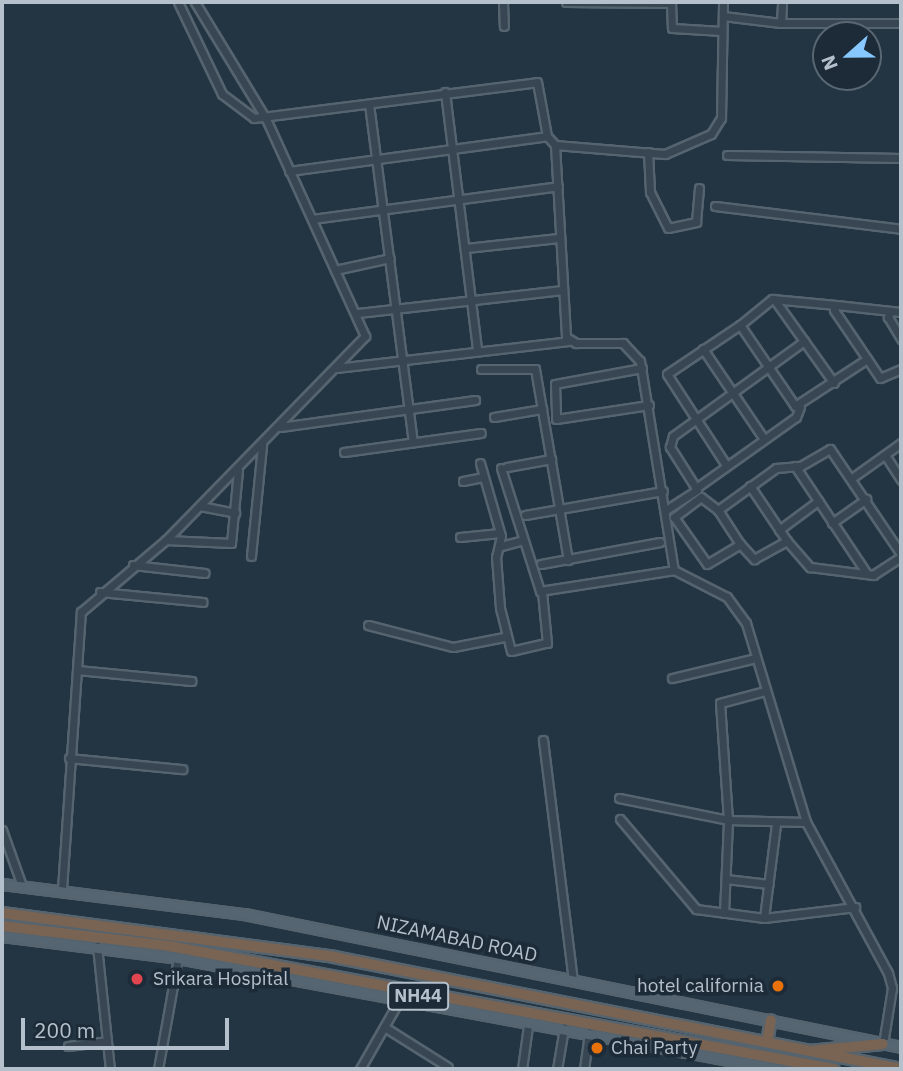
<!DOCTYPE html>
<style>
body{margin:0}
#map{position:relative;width:903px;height:1071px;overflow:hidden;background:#233542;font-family:"IBM Plex Sans",sans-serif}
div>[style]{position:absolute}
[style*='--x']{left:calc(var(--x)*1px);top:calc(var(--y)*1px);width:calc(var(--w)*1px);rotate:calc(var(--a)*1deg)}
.roads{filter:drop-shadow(2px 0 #55646f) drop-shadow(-2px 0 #55646f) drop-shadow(0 2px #55646f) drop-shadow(0 -2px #55646f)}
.minor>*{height:7px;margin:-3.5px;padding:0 3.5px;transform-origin:3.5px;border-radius:3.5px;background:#374652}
.major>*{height:9px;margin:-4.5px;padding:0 4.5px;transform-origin:4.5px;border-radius:4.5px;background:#556672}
.highway>*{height:10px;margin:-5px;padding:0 5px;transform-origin:5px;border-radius:5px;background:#796454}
.dots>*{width:19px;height:19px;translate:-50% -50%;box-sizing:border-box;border:4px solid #1c2b37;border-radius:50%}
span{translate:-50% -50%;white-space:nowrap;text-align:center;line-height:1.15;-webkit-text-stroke:7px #1c2b37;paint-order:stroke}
.shield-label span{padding:2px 5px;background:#1c2b37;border:2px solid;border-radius:5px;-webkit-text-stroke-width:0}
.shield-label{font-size:18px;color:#b4c1cc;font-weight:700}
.street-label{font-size:19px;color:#b4c1cc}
.poi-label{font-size:19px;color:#b4c1cc}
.left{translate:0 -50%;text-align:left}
.right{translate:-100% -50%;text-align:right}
.frame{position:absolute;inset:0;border:4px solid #b4c1cc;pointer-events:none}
.north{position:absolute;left:812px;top:21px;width:70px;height:70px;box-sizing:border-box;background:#1c2b37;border:2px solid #596773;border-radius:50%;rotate:249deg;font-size:19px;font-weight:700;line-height:28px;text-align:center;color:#b4c1cc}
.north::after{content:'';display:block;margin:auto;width:24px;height:32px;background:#86c8ff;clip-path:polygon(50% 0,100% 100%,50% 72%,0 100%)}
.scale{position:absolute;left:21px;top:1018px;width:208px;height:32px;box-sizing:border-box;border:4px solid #b4c1cc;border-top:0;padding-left:9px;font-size:21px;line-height:24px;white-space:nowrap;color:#b4c1cc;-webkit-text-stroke:5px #1c2b37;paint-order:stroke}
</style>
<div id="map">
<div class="roads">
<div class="minor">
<i style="--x:178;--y:2;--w:102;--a:64.4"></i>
<i style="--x:222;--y:94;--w:40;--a:37"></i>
<i style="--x:254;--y:118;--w:285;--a:-7.2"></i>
<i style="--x:537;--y:82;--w:55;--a:79.5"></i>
<i style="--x:547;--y:136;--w:12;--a:48"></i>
<i style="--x:555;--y:145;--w:192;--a:86.7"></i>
<i style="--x:566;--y:337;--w:12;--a:31"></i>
<i style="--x:576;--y:343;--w:47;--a:0"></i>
<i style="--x:623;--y:343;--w:25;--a:47"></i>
<i style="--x:640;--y:361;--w:212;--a:80.8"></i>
<i style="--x:674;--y:570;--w:59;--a:27"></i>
<i style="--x:727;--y:597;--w:32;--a:54"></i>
<i style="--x:746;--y:623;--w:208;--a:73.2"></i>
<i style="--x:806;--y:822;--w:172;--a:61.5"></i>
<i style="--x:888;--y:973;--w:16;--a:75"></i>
<i style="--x:892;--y:988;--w:57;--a:99.1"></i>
<i style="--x:503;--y:2;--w:24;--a:88"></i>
<i style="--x:566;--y:2;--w:105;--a:0.5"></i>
<i style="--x:671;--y:2;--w:26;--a:88"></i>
<i style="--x:672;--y:28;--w:50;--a:3.4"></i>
<i style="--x:723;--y:16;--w:58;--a:6.9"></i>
<i style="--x:781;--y:23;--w:120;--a:0"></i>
<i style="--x:781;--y:23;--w:21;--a:-87"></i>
<i style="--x:445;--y:92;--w:258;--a:82.9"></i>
<i style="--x:369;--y:104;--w:341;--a:82.6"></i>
<i style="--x:555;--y:145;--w:110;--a:4.7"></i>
<i style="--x:665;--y:154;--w:50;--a:-23.5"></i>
<i style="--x:711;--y:134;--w:19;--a:-58"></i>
<i style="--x:721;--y:118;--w:116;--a:-89"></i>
<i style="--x:648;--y:152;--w:40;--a:87.1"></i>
<i style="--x:650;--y:192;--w:40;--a:63.4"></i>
<i style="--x:668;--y:228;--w:29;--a:-12"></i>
<i style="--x:696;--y:222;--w:34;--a:-85"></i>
<i style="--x:727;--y:155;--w:174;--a:1"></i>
<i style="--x:289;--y:171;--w:260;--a:-7.7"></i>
<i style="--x:715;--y:206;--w:187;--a:7"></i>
<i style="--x:312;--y:219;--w:248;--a:-7.6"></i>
<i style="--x:466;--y:248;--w:93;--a:-6.2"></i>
<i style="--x:335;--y:270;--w:56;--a:-12.3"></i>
<i style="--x:774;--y:299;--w:103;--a:54.5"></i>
<i style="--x:836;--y:305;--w:64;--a:-174.6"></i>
<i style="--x:772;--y:299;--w:41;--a:140.9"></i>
<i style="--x:740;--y:325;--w:98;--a:55.8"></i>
<i style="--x:795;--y:406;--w:86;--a:-33.1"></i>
<i style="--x:891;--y:311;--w:55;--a:-173.8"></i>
<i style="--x:836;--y:305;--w:5;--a:112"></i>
<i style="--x:834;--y:310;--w:82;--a:55.9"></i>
<i style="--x:880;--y:378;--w:23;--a:-23"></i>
<i style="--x:901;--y:312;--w:10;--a:-174"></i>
<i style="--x:891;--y:311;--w:7;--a:117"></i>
<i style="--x:888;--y:317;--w:26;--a:59"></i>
<i style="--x:358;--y:313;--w:206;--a:-6.4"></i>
<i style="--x:703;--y:349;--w:109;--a:55.9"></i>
<i style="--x:336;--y:368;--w:234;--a:-6.6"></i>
<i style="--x:642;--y:368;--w:88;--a:169.6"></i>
<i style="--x:555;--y:384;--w:35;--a:88"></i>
<i style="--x:556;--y:419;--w:94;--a:-8.6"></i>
<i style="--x:481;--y:369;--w:54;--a:0"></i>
<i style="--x:535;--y:369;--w:194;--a:80.2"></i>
<i style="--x:800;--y:407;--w:11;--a:112"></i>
<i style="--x:796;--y:417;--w:123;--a:144.6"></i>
<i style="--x:696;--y:488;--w:49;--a:-122.4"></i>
<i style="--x:670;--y:447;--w:11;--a:-75"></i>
<i style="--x:673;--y:436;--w:162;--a:-35.9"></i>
<i style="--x:494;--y:417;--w:49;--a:-9.5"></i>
<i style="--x:280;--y:427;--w:197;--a:-7.9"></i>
<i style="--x:344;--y:452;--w:138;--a:-7.9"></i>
<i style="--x:885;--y:455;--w:30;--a:57"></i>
<i style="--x:480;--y:463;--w:76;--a:74"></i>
<i style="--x:501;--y:536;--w:22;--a:103"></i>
<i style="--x:496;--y:557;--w:51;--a:85.5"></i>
<i style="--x:500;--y:608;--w:44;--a:75.7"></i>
<i style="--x:511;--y:651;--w:37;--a:-13"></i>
<i style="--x:547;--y:643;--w:51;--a:-95.6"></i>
<i style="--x:726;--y:465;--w:108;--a:-123"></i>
<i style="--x:667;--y:374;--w:88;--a:-33.9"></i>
<i style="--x:795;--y:466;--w:130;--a:56.3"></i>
<i style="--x:507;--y:467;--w:45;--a:-10.3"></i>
<i style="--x:501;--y:468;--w:129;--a:72.4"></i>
<i style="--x:540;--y:591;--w:136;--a:-8.9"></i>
<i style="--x:852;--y:478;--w:60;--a:-35.5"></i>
<i style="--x:463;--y:481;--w:20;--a:-11"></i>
<i style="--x:750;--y:486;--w:66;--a:56.1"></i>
<i style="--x:200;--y:506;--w:36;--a:11"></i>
<i style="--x:666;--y:510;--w:37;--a:-33"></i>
<i style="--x:718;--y:510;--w:40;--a:57.1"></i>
<i style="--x:525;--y:515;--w:140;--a:-9.9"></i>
<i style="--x:832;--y:523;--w:42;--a:-35.2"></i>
<i style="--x:779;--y:530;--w:49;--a:-36.6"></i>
<i style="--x:460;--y:537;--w:40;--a:-5.7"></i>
<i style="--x:166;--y:540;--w:65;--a:2.6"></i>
<i style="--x:231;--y:543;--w:73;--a:-84.5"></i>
<i style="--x:501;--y:546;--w:23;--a:-15"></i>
<i style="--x:901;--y:554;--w:127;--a:-124.1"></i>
<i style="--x:830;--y:449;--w:34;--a:150"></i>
<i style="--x:800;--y:466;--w:24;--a:175"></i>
<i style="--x:776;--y:468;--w:72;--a:144.1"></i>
<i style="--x:718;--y:510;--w:21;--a:-143"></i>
<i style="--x:701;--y:497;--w:34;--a:143"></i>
<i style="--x:674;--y:517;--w:57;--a:54.9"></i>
<i style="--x:707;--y:564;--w:39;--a:-31"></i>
<i style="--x:740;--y:544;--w:21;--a:47"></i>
<i style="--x:754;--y:559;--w:38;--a:-29"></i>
<i style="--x:787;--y:541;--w:35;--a:49"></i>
<i style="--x:810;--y:567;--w:64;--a:7.2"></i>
<i style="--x:873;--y:575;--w:33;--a:-33"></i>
<i style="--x:251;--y:556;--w:112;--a:-84.3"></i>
<i style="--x:541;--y:564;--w:121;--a:-10.5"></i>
<i style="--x:133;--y:565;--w:72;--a:6.3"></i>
<i style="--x:100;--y:592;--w:103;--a:5.5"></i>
<i style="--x:368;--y:625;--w:88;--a:14.5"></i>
<i style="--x:453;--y:647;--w:52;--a:-11.1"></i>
<i style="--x:77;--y:670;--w:115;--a:5.5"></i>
<i style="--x:672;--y:678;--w:86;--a:-13.4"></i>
<i style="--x:543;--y:740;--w:243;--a:82.9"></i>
<i style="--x:69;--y:758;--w:114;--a:5.6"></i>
<i style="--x:619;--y:798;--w:111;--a:11.4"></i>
<i style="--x:728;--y:820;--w:78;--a:1.5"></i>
<i style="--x:620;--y:819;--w:118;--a:49.8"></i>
<i style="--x:696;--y:909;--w:69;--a:7.5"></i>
<i style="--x:764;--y:918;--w:92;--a:-6.9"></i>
<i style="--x:2;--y:830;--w:59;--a:70.3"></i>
<i style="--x:726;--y:879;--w:43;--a:6.6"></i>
<i style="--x:62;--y:889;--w:278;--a:-86.1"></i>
<i style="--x:81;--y:612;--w:111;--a:-40.3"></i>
<i style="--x:166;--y:540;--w:285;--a:-45.7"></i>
<i style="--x:365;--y:336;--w:239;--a:-114.5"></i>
<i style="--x:266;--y:119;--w:137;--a:-121.3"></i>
<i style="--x:724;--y:913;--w:93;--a:-87.5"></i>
<i style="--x:728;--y:820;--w:117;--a:-93.9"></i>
<i style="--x:720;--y:703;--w:47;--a:-14.9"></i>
<i style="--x:764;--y:918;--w:95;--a:-82.7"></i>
<i style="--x:97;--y:946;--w:124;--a:84"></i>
<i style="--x:386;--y:1028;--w:73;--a:32.2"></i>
<i style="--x:68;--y:1046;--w:39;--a:-7"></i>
<i style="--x:158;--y:1069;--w:113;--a:-79.8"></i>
<i style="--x:360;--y:1069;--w:83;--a:-60.3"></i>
<i style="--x:522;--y:1069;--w:43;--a:-82.1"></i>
<i style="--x:557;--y:1069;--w:42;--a:-80.3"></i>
<i style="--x:584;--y:1069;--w:37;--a:-82"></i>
</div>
<div class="major">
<i style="--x:2;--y:884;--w:244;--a:7.1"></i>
<i style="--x:244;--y:914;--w:670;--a:11.44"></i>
<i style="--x:2;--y:936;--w:177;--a:7.1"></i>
<i style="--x:178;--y:958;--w:609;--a:10.5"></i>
</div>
<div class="highway">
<i style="--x:2;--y:913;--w:335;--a:7.5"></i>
<i style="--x:334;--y:957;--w:578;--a:11.17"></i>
<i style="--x:2;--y:926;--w:168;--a:6.8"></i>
<i style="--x:169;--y:946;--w:676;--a:10.48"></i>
<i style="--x:767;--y:1042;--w:22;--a:-80"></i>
<i style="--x:809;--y:1051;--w:74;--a:-5.4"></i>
</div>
</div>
<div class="dots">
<i style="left:137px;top:979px;background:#e0444e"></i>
<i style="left:778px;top:986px;background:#e8710a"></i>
<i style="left:597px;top:1048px;background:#e8710a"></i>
</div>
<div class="shield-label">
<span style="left:418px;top:996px">NH44</span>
</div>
<div class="street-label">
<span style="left:457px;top:939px;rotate:12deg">NIZAMABAD ROAD</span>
</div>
<div class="poi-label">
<span class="left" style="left:153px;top:979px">Srikara Hospital</span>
<span class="right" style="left:764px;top:986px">hotel california</span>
<span class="left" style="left:611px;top:1048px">Chai Party</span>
</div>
<div class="frame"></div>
<div class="north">N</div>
<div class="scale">200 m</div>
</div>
